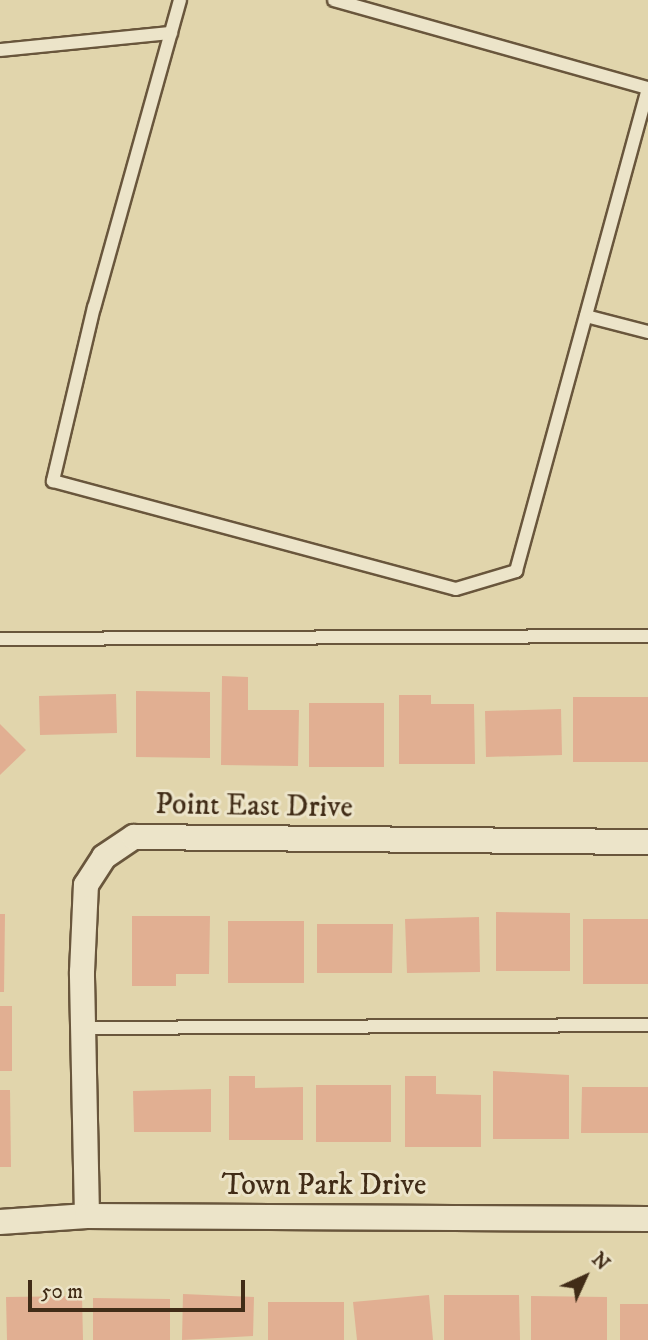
<!DOCTYPE html>
<style>
body{margin:0}
#map{position:relative;width:648px;height:1340px;overflow:hidden;background:#e1d5ac;font-family:"IM FELL DW Pica",serif}
div>[style]{position:absolute}
[style*='--x']{left:calc(var(--x)*1px);top:calc(var(--y)*1px);width:calc(var(--w)*1px);rotate:calc(var(--a)*1deg)}
.building>*{inset:0;background:#e1af92}
.roads{filter:drop-shadow(2px 0 #69563c) drop-shadow(-2px 0 #69563c) drop-shadow(0 2px #69563c) drop-shadow(0 -2px #69563c)}
.lane>*{height:12px;margin:-6px;padding:0 6px;transform-origin:6px;border-radius:6px;background:#ece4c9}
.street>*{height:24px;margin:-12px;padding:0 12px;transform-origin:12px;border-radius:12px;background:#ece4c9}
span{translate:-50% -50%;white-space:nowrap;text-align:center;line-height:1.15;-webkit-text-stroke:6px #ece4c9;paint-order:stroke}
.street-label{font-size:30px;color:#412c17}
.north{position:absolute;left:550px;top:1242px;width:70px;height:70px;-webkit-text-stroke:5px #ece4c9;paint-order:stroke;rotate:45deg;font-size:19px;font-weight:700;line-height:28px;text-align:center;color:#412c17}
.north::after{content:'';display:block;margin:auto;width:24px;height:32px;background:#412c17;clip-path:polygon(50% 0,100% 100%,50% 72%,0 100%)}
.scale{position:absolute;left:28px;top:1280px;width:217px;height:32px;box-sizing:border-box;border:4px solid #412c17;border-top:0;padding-left:9px;font-size:21px;line-height:24px;white-space:nowrap;color:#412c17;-webkit-text-stroke:5px #ece4c9;paint-order:stroke}
</style>
<div id="map">
<div class="building">
<i style="clip-path:polygon(222px 676px,248px 677px,248px 710px,299px 710px,298px 766px,221px 765px)"></i>
<i style="clip-path:polygon(136px 691px,210px 692px,210px 758px,136px 757px)"></i>
<i style="clip-path:polygon(116px 694px,117px 733px,40px 735px,39px 696px)"></i>
<i style="clip-path:polygon(399px 695px,431px 695px,431px 704px,474px 704px,475px 764px,399px 764px)"></i>
<i style="clip-path:polygon(573px 697px,648px 697px,648px 762px,573px 762px)"></i>
<i style="clip-path:polygon(309px 703px,384px 703px,384px 767px,309px 767px)"></i>
<i style="clip-path:polygon(561px 709px,562px 755px,486px 757px,485px 711px)"></i>
<i style="clip-path:polygon(0 724px,26px 750px,0 775px)"></i>
<i style="clip-path:polygon(496px 912px,570px 913px,570px 971px,496px 971px)"></i>
<i style="clip-path:polygon(0 914px,5px 914px,4px 992px,0 992px)"></i>
<i style="clip-path:polygon(132px 916px,210px 916px,209px 974px,176px 974px,176px 986px,132px 986px)"></i>
<i style="clip-path:polygon(479px 917px,480px 972px,407px 973px,405px 919px)"></i>
<i style="clip-path:polygon(583px 919px,648px 919px,648px 984px,583px 984px)"></i>
<i style="clip-path:polygon(228px 921px,304px 921px,304px 983px,228px 983px)"></i>
<i style="clip-path:polygon(317px 924px,393px 924px,392px 973px,317px 973px)"></i>
<i style="clip-path:polygon(0 1006px,12px 1006px,12px 1071px,0 1071px)"></i>
<i style="clip-path:polygon(493px 1071px,569px 1075px,569px 1139px,493px 1139px)"></i>
<i style="clip-path:polygon(229px 1076px,255px 1076px,255px 1088px,303px 1087px,303px 1140px,229px 1140px)"></i>
<i style="clip-path:polygon(405px 1076px,436px 1076px,436px 1094px,481px 1095px,481px 1147px,405px 1147px)"></i>
<i style="clip-path:polygon(316px 1085px,391px 1085px,391px 1142px,316px 1142px)"></i>
<i style="clip-path:polygon(582px 1087px,648px 1087px,648px 1133px,581px 1133px)"></i>
<i style="clip-path:polygon(211px 1089px,211px 1132px,134px 1132px,133px 1091px)"></i>
<i style="clip-path:polygon(0 1090px,10px 1090px,11px 1167px,0 1167px)"></i>
<i style="clip-path:polygon(183px 1294px,254px 1297px,253px 1336px,182px 1340px)"></i>
<i style="clip-path:polygon(429px 1295px,433px 1340px,357px 1340px,353px 1302px)"></i>
<i style="clip-path:polygon(444px 1295px,519px 1295px,520px 1340px,444px 1340px)"></i>
<i style="clip-path:polygon(82px 1296px,83px 1340px,7px 1340px,6px 1297px)"></i>
<i style="clip-path:polygon(531px 1296px,607px 1297px,607px 1340px,531px 1340px)"></i>
<i style="clip-path:polygon(93px 1298px,170px 1299px,170px 1340px,93px 1340px)"></i>
<i style="clip-path:polygon(268px 1302px,344px 1302px,344px 1340px,268px 1340px)"></i>
<i style="clip-path:polygon(620px 1304px,648px 1304px,648px 1340px,620px 1340px)"></i>
</div>
<div class="roads">
<div class="lane">
<i style="--x:180;--y:0;--w:319;--a:105.6"></i>
<i style="--x:94;--y:307;--w:179;--a:103.3"></i>
<i style="--x:53;--y:481;--w:417;--a:15"></i>
<i style="--x:456;--y:589;--w:63;--a:-16.7"></i>
<i style="--x:516;--y:571;--w:500;--a:-74.7"></i>
<i style="--x:334;--y:0;--w:326;--a:15.7"></i>
<i style="--x:0;--y:50;--w:172;--a:-5.7"></i>
<i style="--x:586;--y:316;--w:64;--a:14.5"></i>
<i style="--x:0;--y:639;--w:648;--a:-0.27"></i>
<i style="--x:83;--y:1028;--w:565;--a:-0.3"></i>
</div>
<div class="street">
<i style="--x:87;--y:1216;--w:244;--a:-91.2"></i>
<i style="--x:82;--y:972;--w:87;--a:-87.4"></i>
<i style="--x:86;--y:885;--w:33;--a:-57"></i>
<i style="--x:104;--y:857;--w:36;--a:-34"></i>
<i style="--x:134;--y:837;--w:514;--a:0.56"></i>
<i style="--x:0;--y:1222;--w:87;--a:-3.9"></i>
<i style="--x:87;--y:1216;--w:561;--a:0.31"></i>
</div>
</div>
<div class="street-label">
<span style="left:254px;top:807px;rotate:1deg">Point East Drive</span>
<span style="left:324px;top:1186px">Town Park Drive</span>
</div>
<div class="north">N</div>
<div class="scale">50 m</div>
</div>
